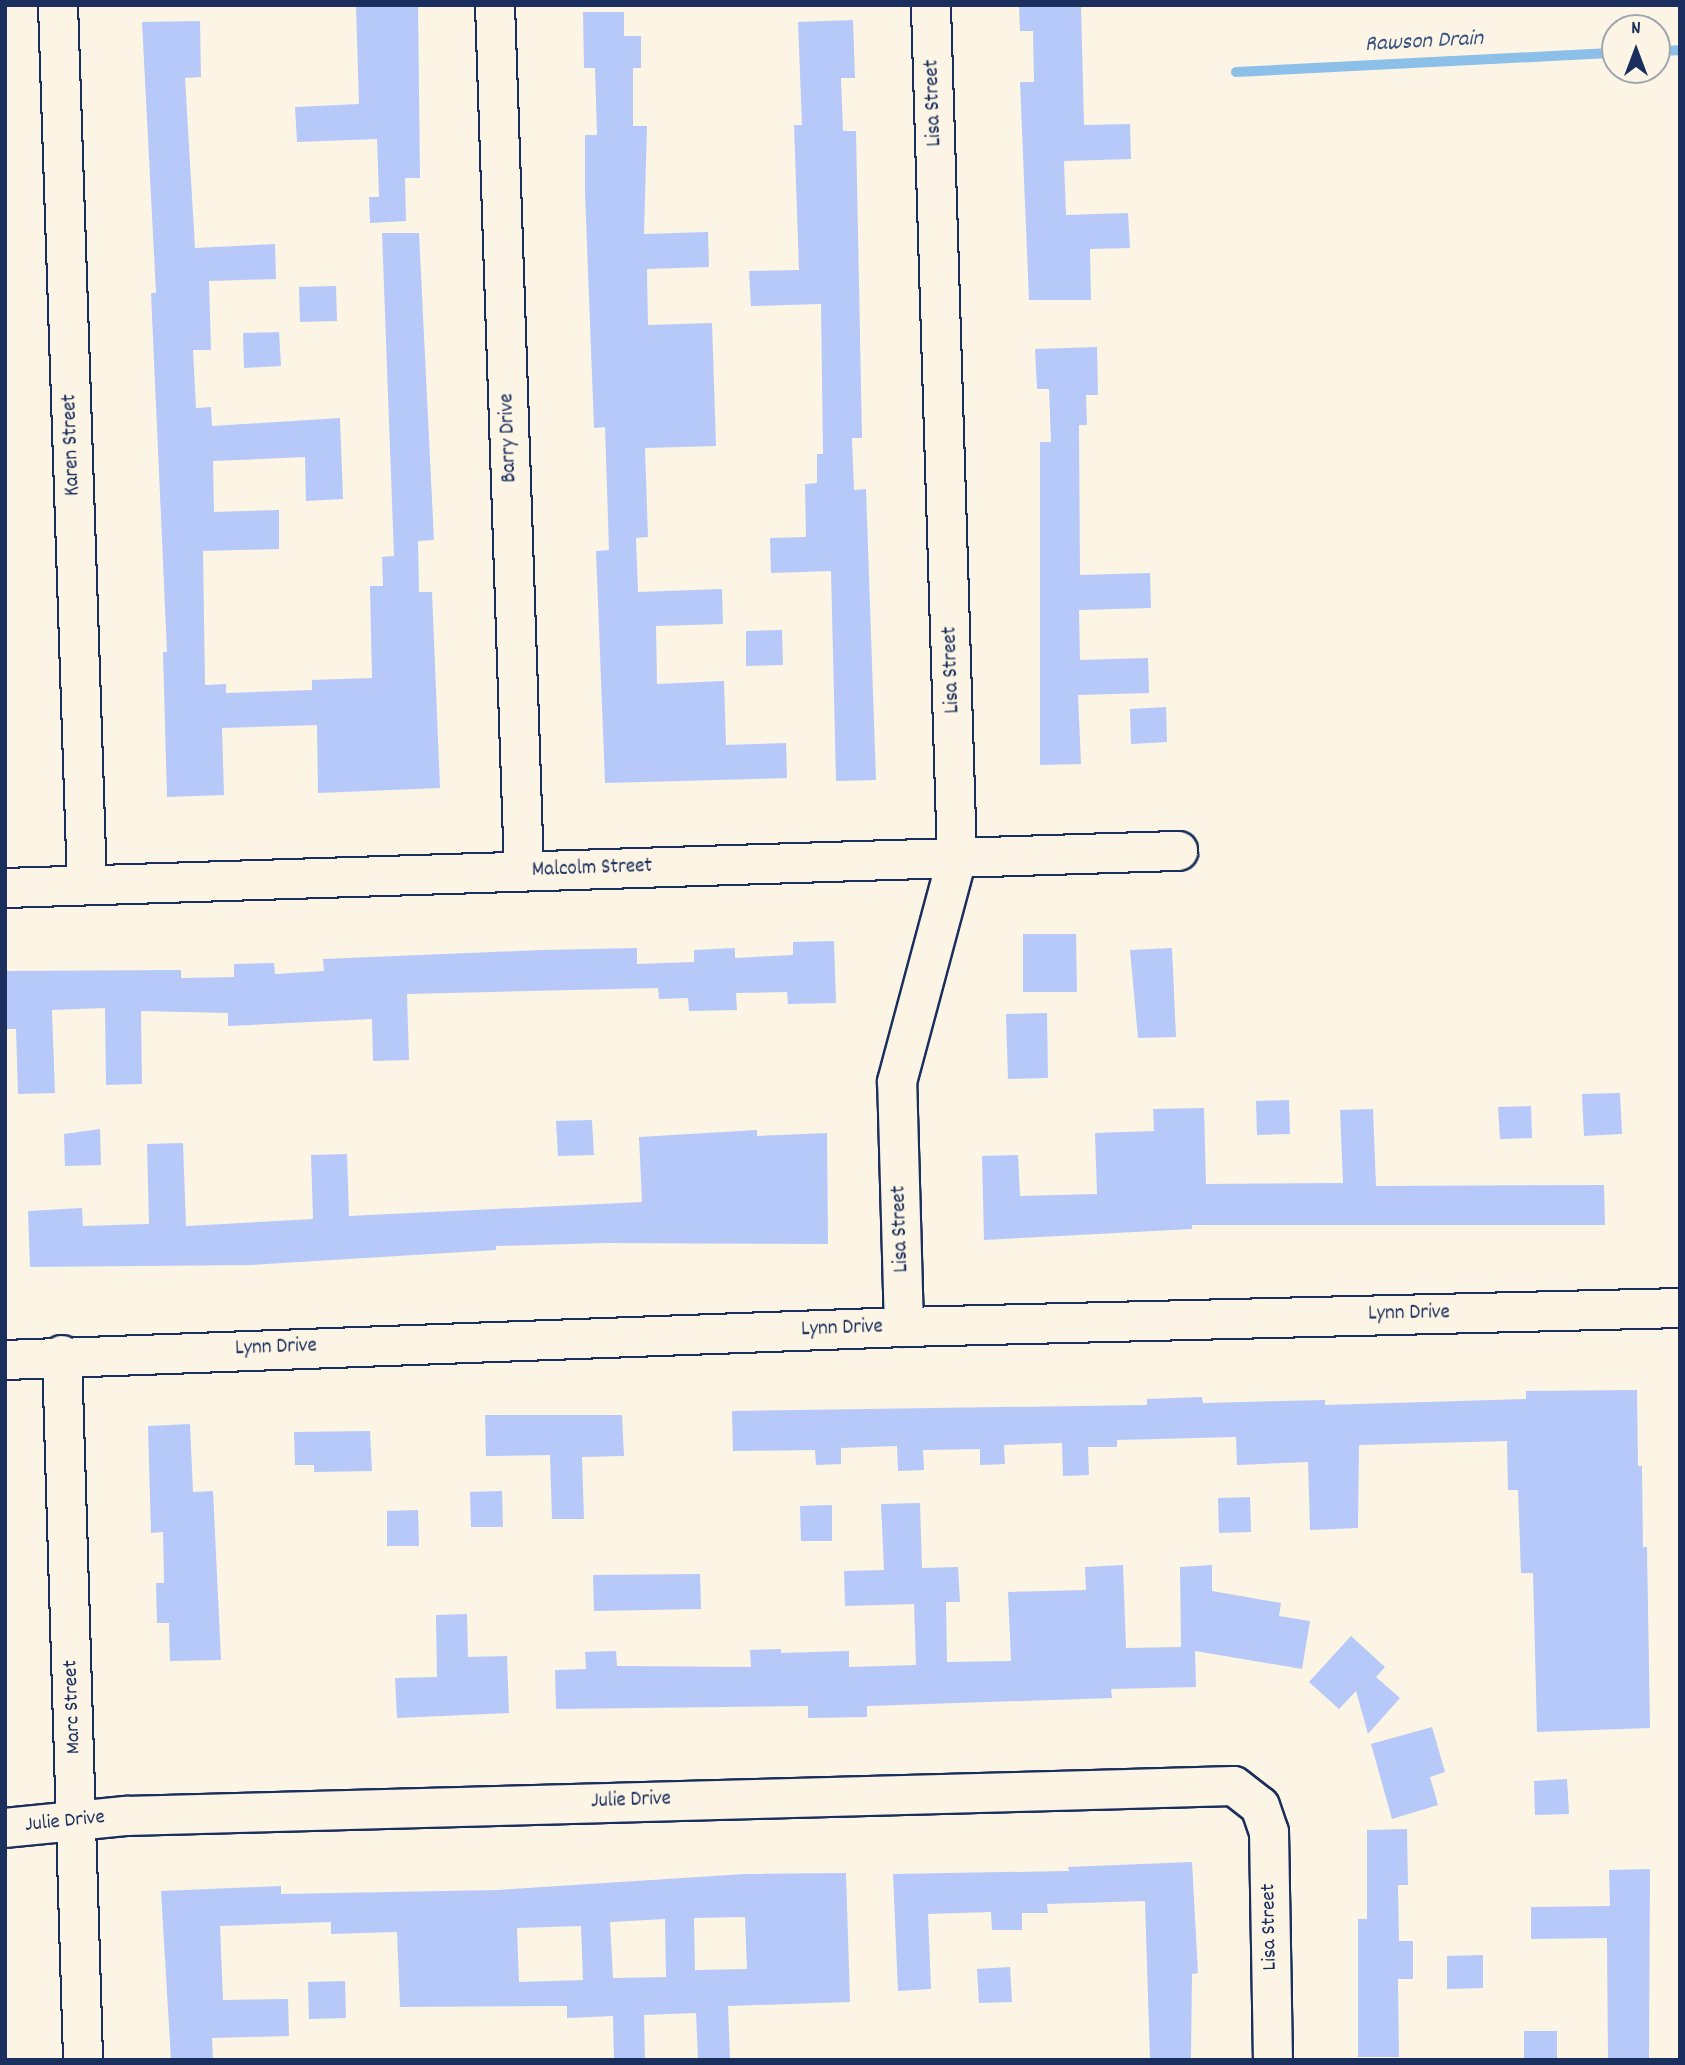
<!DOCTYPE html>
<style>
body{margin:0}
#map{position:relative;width:1685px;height:2065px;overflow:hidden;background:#fcf5e5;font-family:Dekko,sans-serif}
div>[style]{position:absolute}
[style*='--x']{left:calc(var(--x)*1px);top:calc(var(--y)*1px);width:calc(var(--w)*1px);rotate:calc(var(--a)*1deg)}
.stream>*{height:10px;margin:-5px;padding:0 5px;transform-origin:5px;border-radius:5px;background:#8cc0e9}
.building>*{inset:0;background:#b6c9f9}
.roads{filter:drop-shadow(2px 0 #1b2f5e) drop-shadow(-2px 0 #1b2f5e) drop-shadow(0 2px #1b2f5e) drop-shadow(0 -2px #1b2f5e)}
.minor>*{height:38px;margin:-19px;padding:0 19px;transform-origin:19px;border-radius:19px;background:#fcf5e5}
span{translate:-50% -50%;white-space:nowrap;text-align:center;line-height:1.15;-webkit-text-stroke:6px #fcf5e5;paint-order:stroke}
.street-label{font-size:21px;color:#1b2f5e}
.water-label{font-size:23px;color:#375381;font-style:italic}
.frame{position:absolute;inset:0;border:7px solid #1b2f5e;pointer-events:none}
.north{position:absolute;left:1601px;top:14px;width:70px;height:70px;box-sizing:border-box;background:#fcf5e5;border:2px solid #a2a6af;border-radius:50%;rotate:0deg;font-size:19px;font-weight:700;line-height:28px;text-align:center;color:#1b2f5e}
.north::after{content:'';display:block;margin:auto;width:24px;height:32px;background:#1b2f5e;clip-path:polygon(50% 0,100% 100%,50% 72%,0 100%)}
</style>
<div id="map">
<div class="stream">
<i style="--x:1657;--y:51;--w:23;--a:-2"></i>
<i style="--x:1236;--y:72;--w:379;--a:-2.9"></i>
</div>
<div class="building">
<i style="clip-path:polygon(356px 5px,418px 5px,420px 178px,405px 178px,406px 221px,370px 223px,369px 197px,379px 197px,377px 139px,297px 142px,295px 107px,359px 104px)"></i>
<i style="clip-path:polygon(1019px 5px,1081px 5px,1084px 125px,1130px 124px,1131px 159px,1064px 161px,1066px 215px,1128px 213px,1130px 248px,1090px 249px,1091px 300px,1029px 300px,1020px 82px,1034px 82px,1033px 31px,1020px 31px)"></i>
<i style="clip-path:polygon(583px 12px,624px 12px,624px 36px,641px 36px,641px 68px,633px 68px,633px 126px,647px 126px,644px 234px,708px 232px,709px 267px,647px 269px,648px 325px,712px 323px,716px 446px,645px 448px,648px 537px,636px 538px,638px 592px,722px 589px,723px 624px,656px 626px,657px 684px,724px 681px,726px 745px,786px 743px,787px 778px,605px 783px,596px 551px,609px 550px,605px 427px,594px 428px,585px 192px,585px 135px,597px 135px,595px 68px,584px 68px)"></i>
<i style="clip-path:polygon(853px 20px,855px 78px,841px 78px,843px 131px,856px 131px,862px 438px,852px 438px,854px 490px,866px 489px,876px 780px,836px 781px,831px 571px,771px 573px,770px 538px,806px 537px,805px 484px,817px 483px,817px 454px,823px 454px,821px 304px,751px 306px,749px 271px,799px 270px,794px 125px,802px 125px,798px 22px)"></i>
<i style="clip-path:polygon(200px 21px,201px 77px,185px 78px,195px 248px,275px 244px,276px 279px,209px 281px,211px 350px,193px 350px,196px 408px,211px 407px,212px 426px,340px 418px,343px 499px,306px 501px,305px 457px,213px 461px,214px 512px,279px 510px,279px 549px,203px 551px,205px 685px,226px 684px,226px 693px,312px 690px,312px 680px,372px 678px,370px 586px,383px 586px,382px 557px,394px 556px,382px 233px,419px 233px,434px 540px,418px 541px,419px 592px,432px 592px,440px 788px,318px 793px,317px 725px,222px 728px,224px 795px,167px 797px,163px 652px,167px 652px,151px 293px,156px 293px,142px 22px)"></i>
<i style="clip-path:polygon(336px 286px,337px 321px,300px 322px,299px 287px)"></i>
<i style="clip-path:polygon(279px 332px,281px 366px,244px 368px,243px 333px)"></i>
<i style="clip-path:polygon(1097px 347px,1098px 395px,1086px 395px,1087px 425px,1079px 425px,1080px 575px,1150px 573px,1151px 608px,1079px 610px,1080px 660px,1148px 658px,1149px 693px,1078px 695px,1081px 764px,1040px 765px,1040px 442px,1051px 442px,1049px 389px,1037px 389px,1035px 349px)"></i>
<i style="clip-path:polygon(782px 630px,783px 665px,746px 666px,746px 631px)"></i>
<i style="clip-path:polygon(1166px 707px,1167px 742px,1131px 744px,1130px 709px)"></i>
<i style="clip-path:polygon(1023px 934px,1076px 934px,1077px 992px,1023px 992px)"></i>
<i style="clip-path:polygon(834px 941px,836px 1003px,788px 1004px,787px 992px,736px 993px,737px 1010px,689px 1011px,688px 998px,659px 999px,658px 988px,407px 994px,409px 1060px,373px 1061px,372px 1019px,228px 1026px,228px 1013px,141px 1011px,142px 1084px,106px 1085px,105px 1008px,52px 1010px,55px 1093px,18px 1094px,16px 1029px,5px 1029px,5px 971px,181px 970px,181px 978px,234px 977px,234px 964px,274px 963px,275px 974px,324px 971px,323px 959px,543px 950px,637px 948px,637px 964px,694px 962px,694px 950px,735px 948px,735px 958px,793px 955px,793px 942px)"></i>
<i style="clip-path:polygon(1172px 948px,1176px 1037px,1138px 1038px,1130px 950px)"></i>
<i style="clip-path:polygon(1047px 1013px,1048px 1078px,1008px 1079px,1006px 1014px)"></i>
<i style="clip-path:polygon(1620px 1093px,1622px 1134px,1584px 1136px,1582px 1094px)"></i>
<i style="clip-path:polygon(1289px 1100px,1290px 1134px,1257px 1135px,1256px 1101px)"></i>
<i style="clip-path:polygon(1531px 1106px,1532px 1138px,1500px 1139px,1498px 1107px)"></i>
<i style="clip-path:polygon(1204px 1108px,1206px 1184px,1343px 1183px,1340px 1110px,1373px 1109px,1376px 1186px,1604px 1185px,1605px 1225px,1192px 1225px,1192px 1229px,984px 1240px,982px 1156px,1018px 1155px,1020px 1196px,1097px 1194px,1095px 1133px,1154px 1131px,1153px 1109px)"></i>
<i style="clip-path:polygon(592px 1120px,594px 1155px,558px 1156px,556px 1121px)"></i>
<i style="clip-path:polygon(100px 1129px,101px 1165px,65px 1166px,64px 1134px)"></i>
<i style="clip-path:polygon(757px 1130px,757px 1136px,827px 1133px,828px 1244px,606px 1243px,496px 1246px,496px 1250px,250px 1265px,30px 1267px,28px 1211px,82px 1208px,83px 1226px,149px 1224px,147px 1144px,183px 1143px,186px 1226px,313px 1219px,311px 1155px,347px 1154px,349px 1216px,642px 1202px,639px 1137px)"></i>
<i style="clip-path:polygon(1637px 1390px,1638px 1466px,1642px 1466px,1643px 1547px,1647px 1547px,1650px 1728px,1537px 1732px,1533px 1573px,1521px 1573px,1518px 1490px,1508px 1490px,1507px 1441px,1359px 1445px,1358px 1528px,1310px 1530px,1308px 1462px,1237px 1465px,1236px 1437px,1117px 1440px,1117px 1447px,1088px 1447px,1089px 1475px,1063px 1476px,1062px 1443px,1004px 1445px,1005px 1464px,980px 1465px,980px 1449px,923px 1450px,924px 1470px,898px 1471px,897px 1446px,841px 1448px,841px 1464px,816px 1465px,815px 1450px,733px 1451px,732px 1411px,1147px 1405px,1147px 1399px,1202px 1397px,1203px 1403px,1325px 1400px,1325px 1405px,1526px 1399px,1526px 1391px)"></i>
<i style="clip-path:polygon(485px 1415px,622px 1415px,624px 1456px,582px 1457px,584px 1519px,552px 1519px,550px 1455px,486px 1456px)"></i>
<i style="clip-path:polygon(190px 1424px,193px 1492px,213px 1491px,221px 1660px,170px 1661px,169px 1623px,157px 1623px,156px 1583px,164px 1583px,163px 1532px,151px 1533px,148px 1426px)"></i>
<i style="clip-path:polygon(370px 1431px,372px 1471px,314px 1472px,314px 1465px,295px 1465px,294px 1432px)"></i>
<i style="clip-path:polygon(502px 1491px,503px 1527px,471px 1527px,470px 1492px)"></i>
<i style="clip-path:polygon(1250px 1497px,1251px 1532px,1219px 1533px,1218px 1498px)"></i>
<i style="clip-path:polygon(920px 1503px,922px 1568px,958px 1567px,960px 1602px,946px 1602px,947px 1662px,1011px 1661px,1008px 1592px,1086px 1590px,1085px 1567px,1123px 1565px,1126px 1648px,1181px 1647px,1180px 1567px,1212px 1565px,1212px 1591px,1281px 1603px,1279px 1616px,1310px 1621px,1302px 1669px,1195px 1651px,1196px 1687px,1111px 1689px,1112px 1698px,867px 1706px,867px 1717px,808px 1718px,808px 1706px,556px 1709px,555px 1670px,586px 1669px,585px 1652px,616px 1651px,617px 1666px,751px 1667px,750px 1650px,781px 1649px,781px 1653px,849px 1651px,849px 1667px,916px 1665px,914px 1604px,845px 1606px,844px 1571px,884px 1570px,881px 1504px)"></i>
<i style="clip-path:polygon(832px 1505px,832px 1541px,801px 1541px,800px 1506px)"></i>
<i style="clip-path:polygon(418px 1510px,419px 1546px,387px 1546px,387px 1511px)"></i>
<i style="clip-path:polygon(700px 1574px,701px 1609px,594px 1611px,593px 1575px)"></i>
<i style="clip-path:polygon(467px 1614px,468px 1657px,507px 1656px,509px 1713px,397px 1718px,395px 1678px,437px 1677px,436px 1615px)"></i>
<i style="clip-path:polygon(1351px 1636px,1385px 1667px,1376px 1677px,1400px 1698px,1368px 1734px,1356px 1691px,1339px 1709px,1309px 1682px)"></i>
<i style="clip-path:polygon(1432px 1727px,1445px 1772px,1430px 1777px,1438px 1805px,1392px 1819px,1371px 1744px)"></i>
<i style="clip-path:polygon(1567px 1779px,1569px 1814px,1535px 1815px,1534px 1781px)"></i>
<i style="clip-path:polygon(1407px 1829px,1408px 1885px,1398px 1885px,1399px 1941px,1413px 1941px,1413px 1979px,1398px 1979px,1399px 2057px,1358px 2057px,1358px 1919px,1367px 1919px,1367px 1830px)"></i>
<i style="clip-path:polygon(1192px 1862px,1198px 1973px,1192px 1974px,1191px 2060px,1150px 2060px,1145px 1901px,1047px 1904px,1048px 1913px,1022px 1913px,1022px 1930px,992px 1930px,991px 1912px,928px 1914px,931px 1989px,898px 1991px,893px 1874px,1069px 1871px,1068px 1867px)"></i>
<i style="clip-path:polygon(1650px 1869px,1649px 2060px,1608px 2060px,1607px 1938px,1531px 1939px,1531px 1907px,1610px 1906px,1609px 1870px)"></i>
<i style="clip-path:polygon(evenodd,846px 1873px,850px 2002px,728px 2006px,730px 2060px,698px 2060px,696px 2013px,644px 2015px,645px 2060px,614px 2060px,613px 2016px,567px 2018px,567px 2006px,400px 2007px,397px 1932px,331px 1934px,331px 1922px,220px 1926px,223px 2000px,288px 1999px,289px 2036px,212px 2038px,213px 2060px,171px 2060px,161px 1891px,281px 1886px,281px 1894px,498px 1890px,744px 1874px,846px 1873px,745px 1917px,747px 1969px,695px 1970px,694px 1918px,745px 1917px,846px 1873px,665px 1919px,666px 1977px,613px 1978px,610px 1922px,665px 1919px,846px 1873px,581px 1926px,583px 1980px,519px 1982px,517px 1928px,581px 1926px)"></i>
<i style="clip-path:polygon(1483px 1955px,1483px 1988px,1447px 1989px,1447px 1956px)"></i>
<i style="clip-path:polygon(1010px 1967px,1012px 2002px,979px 2003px,977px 1969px)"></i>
<i style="clip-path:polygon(345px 1981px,346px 2018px,309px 2019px,308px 1982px)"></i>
<i style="clip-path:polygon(1524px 2031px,1557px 2031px,1557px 2060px,1524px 2060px)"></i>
</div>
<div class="roads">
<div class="minor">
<i style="--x:58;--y:5;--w:880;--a:88.11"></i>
<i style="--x:495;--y:5;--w:867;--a:88.08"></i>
<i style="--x:5;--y:888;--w:1174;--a:-1.81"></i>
<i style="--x:904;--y:1327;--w:245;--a:-91.6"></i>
<i style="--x:897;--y:1082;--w:232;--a:-75"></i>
<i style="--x:957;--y:858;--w:853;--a:-91.75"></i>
<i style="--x:62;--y:1355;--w:705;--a:88.29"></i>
<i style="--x:5;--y:1360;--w:900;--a:-2.1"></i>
<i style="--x:904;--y:1327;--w:776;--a:-1.4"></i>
<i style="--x:5;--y:1828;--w:122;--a:-5.7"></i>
<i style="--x:126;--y:1816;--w:1108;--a:-1.55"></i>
<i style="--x:1234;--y:1786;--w:33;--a:38"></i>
<i style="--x:1260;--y:1806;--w:28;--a:71"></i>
<i style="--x:1269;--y:1832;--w:228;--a:89"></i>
</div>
</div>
<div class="street-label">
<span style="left:934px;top:103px;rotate:-92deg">Lisa Street</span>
<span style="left:509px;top:438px;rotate:-92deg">Barry Drive</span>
<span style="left:72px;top:445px;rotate:-92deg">Karen Street</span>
<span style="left:952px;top:670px;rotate:-92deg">Lisa Street</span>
<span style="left:592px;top:869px;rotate:-2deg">Malcolm Street</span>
<span style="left:901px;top:1229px;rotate:-92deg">Lisa Street</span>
<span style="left:1409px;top:1314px;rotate:-1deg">Lynn Drive</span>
<span style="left:842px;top:1329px;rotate:-2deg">Lynn Drive</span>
<span style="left:276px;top:1348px;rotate:-2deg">Lynn Drive</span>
<span style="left:73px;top:1707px;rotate:-92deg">Marc Street</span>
<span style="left:631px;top:1801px;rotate:-2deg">Julie Drive</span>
<span style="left:65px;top:1822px;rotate:-6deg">Julie Drive</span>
<span style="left:1270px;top:1927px;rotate:-91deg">Lisa Street</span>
</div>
<div class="water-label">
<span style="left:1424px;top:43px;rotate:-3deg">Rawson Drain</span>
</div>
<div class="frame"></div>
<div class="north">N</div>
</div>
